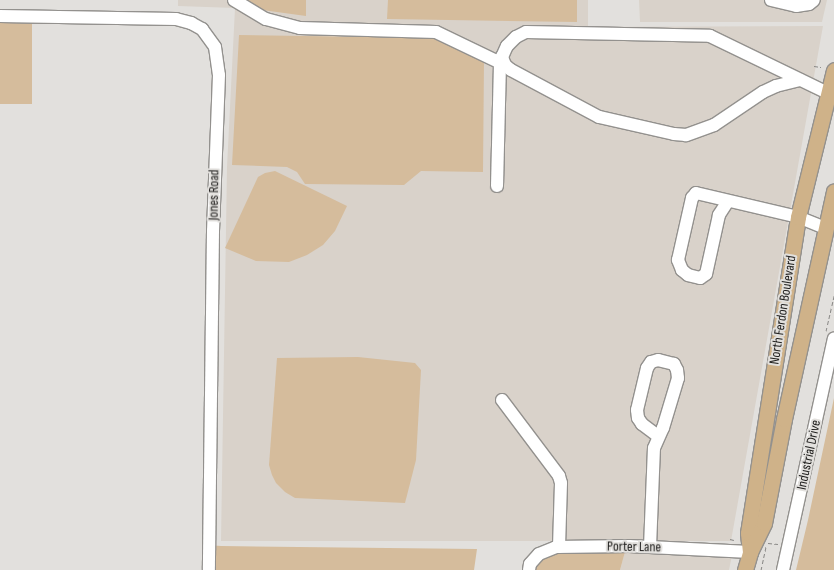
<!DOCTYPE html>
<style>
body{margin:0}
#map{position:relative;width:834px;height:570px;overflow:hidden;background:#e2e0dd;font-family:"Sofia Sans Condensed",sans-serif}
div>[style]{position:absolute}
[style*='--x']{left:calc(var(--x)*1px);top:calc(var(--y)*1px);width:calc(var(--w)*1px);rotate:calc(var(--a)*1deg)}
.built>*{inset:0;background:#d9d2ca}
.green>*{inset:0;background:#d5bc9c}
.path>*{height:1px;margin-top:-0.5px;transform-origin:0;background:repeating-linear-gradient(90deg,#888785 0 4px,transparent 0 6.5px)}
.roads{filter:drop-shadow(1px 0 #93918e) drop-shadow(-1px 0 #93918e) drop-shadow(0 1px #93918e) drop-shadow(0 -1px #93918e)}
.minor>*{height:12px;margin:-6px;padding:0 6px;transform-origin:6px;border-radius:6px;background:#fff}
.major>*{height:15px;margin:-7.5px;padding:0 7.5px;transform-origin:7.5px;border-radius:7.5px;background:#cfb289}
span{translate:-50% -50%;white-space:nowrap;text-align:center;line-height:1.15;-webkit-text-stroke:4px #e2e0dd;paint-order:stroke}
.street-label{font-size:14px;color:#21201f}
</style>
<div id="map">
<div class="built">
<i style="clip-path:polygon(178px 0,588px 0,588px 27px,823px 26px,731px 541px,221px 541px,227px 167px,235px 8px,178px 6px)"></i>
<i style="clip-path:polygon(639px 0,827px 0,822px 22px,640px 22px)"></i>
<i style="clip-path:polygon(625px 552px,732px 555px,729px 570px,620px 570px)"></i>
</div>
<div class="green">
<i style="clip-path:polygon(237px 0,306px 0,306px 16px,255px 9px)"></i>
<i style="clip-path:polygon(388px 0,577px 0,577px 22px,387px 19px)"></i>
<i style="clip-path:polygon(0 9px,32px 10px,32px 104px,0 104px)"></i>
<i style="clip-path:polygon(239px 35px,438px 38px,484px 61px,483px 172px,421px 171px,404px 185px,305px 184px,297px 172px,287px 167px,232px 165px)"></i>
<i style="clip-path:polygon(275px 171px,347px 206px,335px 231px,323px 245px,307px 255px,289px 262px,256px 261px,225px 248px,258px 177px,265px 173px)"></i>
<i style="clip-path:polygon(358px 357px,415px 363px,421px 370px,416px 460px,405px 503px,295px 498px,285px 492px,276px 483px,272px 475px,269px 465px,277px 358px)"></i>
<i style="clip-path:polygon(834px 398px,834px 570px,796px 570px,808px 520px)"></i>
<i style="clip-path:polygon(208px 545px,221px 546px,477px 549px,474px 570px,206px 570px)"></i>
<i style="clip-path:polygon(556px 552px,625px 552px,620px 570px,533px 570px,539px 561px)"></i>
</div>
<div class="path">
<i style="--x:814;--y:66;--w:7;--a:8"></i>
<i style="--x:826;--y:331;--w:37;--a:-77"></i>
<i style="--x:730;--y:539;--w:4;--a:14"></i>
<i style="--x:768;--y:543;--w:10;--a:6"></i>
<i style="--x:761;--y:570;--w:25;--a:-78"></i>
</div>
<div class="roads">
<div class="minor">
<i style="--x:234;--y:0;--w:37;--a:31"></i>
<i style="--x:266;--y:19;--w:35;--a:15"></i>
<i style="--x:300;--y:28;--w:136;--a:1.7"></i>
<i style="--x:436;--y:32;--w:76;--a:25.6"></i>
<i style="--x:771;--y:0;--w:26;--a:13"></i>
<i style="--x:796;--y:6;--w:13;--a:-9"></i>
<i style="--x:809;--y:4;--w:6;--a:-39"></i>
<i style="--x:0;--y:16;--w:176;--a:1"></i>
<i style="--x:176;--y:19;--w:16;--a:15"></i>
<i style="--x:191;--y:23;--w:13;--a:29"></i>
<i style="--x:202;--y:29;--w:22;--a:54"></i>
<i style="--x:215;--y:47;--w:28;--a:82"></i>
<i style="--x:219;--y:75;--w:156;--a:92.2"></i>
<i style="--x:213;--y:231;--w:339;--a:90.7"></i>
<i style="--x:800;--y:80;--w:25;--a:166"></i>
<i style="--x:776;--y:86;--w:14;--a:155"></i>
<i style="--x:763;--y:92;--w:59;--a:146"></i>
<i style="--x:714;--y:125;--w:30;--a:160"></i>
<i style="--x:686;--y:135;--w:12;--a:-175"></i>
<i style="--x:674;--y:134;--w:77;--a:-167.2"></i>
<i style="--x:599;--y:117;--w:100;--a:-151.9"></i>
<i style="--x:511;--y:70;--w:8;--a:-140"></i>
<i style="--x:505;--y:65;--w:9;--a:-111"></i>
<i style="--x:502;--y:57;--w:12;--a:-66"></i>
<i style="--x:507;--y:46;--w:13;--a:-45"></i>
<i style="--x:516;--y:37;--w:11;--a:-27"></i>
<i style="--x:526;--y:32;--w:184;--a:1.2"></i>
<i style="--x:710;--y:36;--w:138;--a:25.8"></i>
<i style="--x:497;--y:186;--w:124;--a:-88.6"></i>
<i style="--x:728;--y:201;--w:17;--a:123"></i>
<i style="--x:719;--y:215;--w:60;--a:102.4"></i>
<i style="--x:706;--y:274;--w:7;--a:146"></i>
<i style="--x:700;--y:278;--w:12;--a:-166"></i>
<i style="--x:688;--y:275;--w:8;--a:-140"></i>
<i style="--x:682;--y:270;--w:11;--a:-112"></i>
<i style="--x:678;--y:260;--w:64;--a:-77.3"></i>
<i style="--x:692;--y:198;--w:6;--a:-51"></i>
<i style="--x:696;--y:193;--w:105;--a:13.2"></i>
<i style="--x:798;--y:217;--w:29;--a:22"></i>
<i style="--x:502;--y:400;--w:95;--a:53.1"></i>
<i style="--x:559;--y:476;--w:7;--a:74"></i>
<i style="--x:561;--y:483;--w:64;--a:91.8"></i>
<i style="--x:650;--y:547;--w:99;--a:-87.7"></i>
<i style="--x:654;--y:448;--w:22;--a:-66"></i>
<i style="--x:663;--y:428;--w:52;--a:-73.3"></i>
<i style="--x:678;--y:378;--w:8;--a:-97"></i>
<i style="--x:677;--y:370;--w:7;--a:-117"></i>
<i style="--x:674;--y:364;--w:16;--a:-166"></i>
<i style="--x:658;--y:360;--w:7;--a:164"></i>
<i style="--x:651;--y:362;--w:7;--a:124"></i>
<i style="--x:647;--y:368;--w:43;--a:103.4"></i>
<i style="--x:637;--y:410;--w:8;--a:83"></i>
<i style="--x:638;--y:418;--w:7;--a:56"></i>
<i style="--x:642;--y:424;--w:20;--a:37"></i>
<i style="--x:529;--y:570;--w:6;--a:-81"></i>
<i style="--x:530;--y:564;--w:13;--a:-48"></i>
<i style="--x:539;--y:554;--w:18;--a:-22"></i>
<i style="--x:556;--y:547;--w:73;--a:-0.8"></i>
<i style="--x:629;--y:546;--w:121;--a:2.8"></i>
<i style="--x:783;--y:570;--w:237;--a:-77.6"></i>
</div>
<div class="major">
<i style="--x:750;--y:552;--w:19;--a:-96"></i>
<i style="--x:748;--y:533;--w:320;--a:-81"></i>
<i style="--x:798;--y:217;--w:151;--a:-76.2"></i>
<i style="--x:745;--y:570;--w:19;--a:-74"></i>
<i style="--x:750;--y:552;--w:32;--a:-64"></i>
<i style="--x:764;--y:523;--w:106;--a:-79.1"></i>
<i style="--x:784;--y:419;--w:233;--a:-77.6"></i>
</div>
</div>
<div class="street-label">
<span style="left:214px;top:195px;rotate:-89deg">Jones Road</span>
<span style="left:783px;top:310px;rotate:-81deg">North Ferdon Boulevard</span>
<span style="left:809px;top:455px;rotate:-78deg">Industrial Drive</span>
<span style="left:634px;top:547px;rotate:1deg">Porter Lane</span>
</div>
</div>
